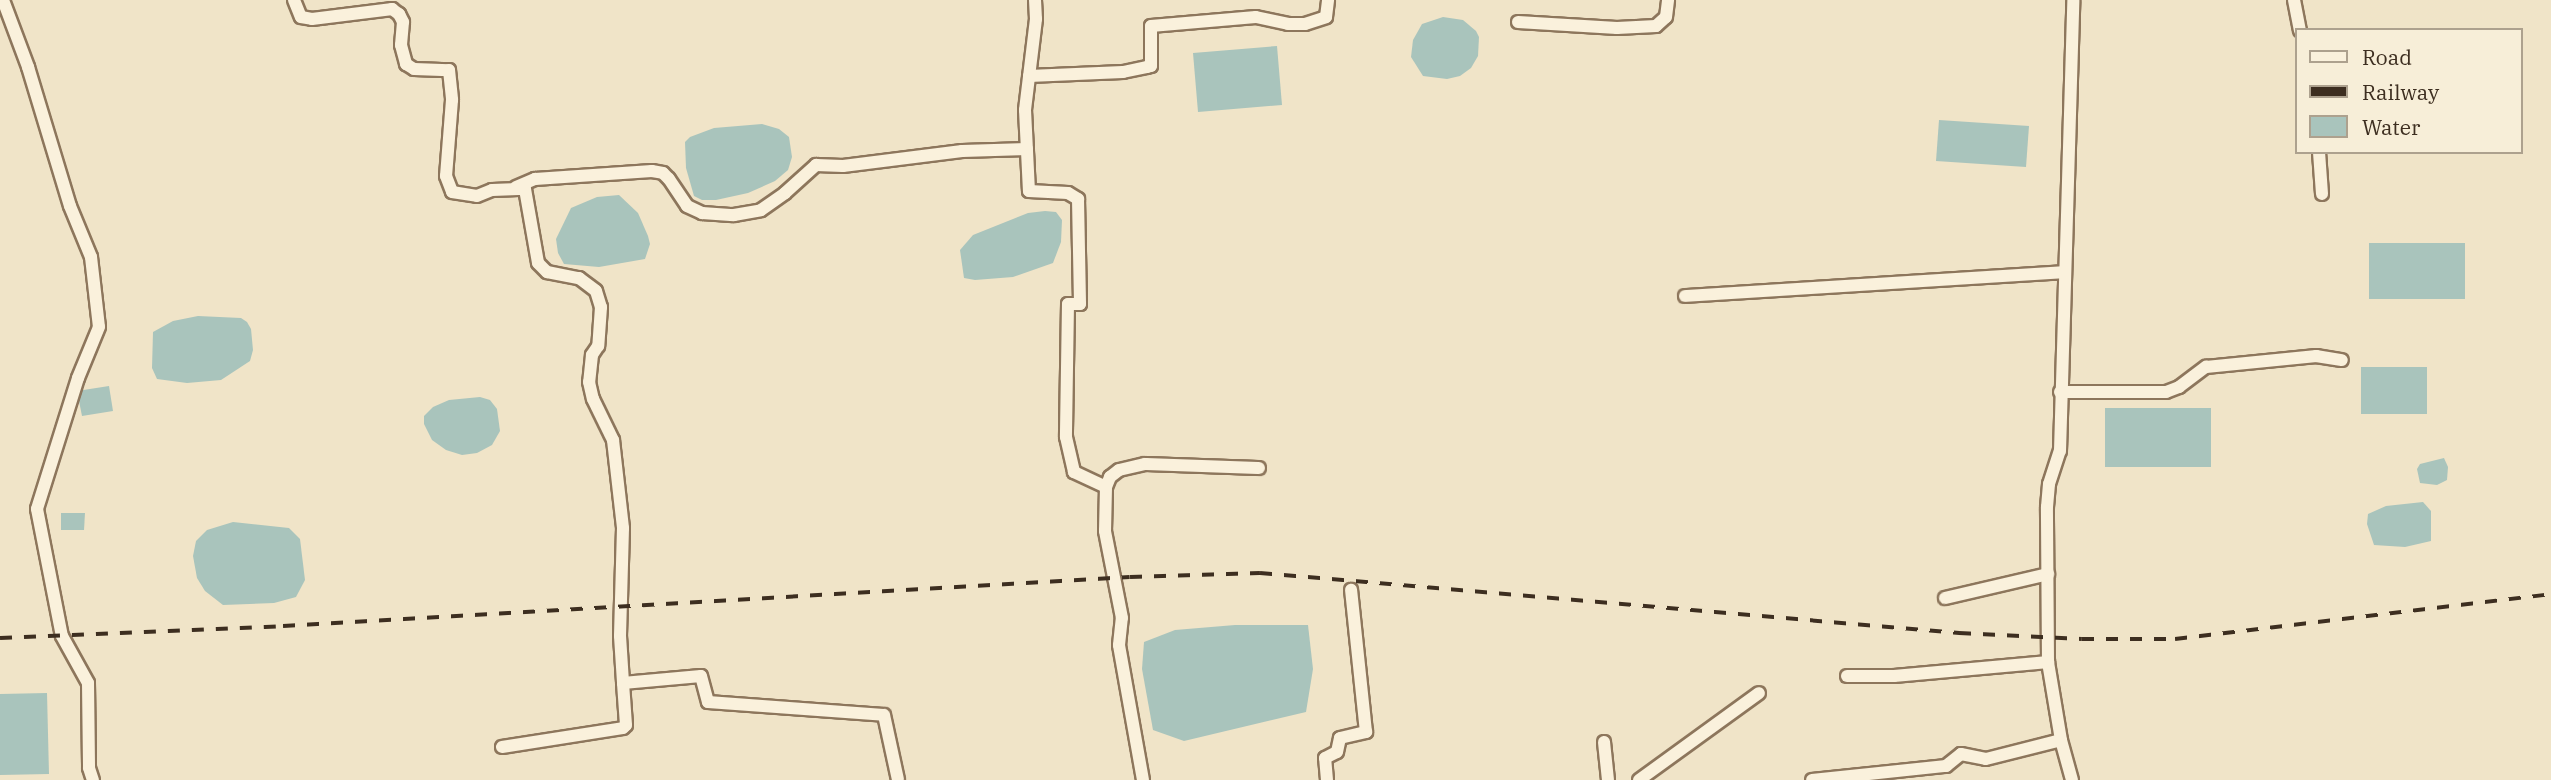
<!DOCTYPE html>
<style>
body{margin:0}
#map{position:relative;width:2551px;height:780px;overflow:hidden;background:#f0e4c8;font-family:"IBM Plex Serif",serif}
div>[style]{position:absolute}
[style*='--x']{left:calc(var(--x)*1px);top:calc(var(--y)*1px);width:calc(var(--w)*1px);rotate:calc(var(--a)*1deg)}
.water>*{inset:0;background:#a9c4bc}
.roads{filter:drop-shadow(2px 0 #8d765c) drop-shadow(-2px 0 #8d765c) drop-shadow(0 2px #8d765c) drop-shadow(0 -2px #8d765c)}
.minor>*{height:12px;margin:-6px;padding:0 6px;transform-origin:6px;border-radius:6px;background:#faf1dc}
.rail>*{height:3.5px;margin-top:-1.75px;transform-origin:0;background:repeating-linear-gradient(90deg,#3d2e20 0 12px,transparent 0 24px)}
span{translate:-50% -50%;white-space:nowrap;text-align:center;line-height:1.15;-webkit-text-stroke:5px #f7eed8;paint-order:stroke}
.legend{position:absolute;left:2295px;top:28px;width:228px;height:126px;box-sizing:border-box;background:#f7eed8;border:2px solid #ada18e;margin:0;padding:9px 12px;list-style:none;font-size:21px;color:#3d2e20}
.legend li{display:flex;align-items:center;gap:14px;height:35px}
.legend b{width:35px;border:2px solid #ada18e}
</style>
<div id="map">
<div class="water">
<i style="clip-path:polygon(1443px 17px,1463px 20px,1476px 31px,1479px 37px,1478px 56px,1471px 68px,1460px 76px,1447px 79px,1423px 76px,1411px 57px,1413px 40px,1422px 24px)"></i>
<i style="clip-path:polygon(1277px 46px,1282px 105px,1198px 112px,1193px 53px)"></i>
<i style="clip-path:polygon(1939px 120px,2029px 126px,2026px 167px,1936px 161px)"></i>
<i style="clip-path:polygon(762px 124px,779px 129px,789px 137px,792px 157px,788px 170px,775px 181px,748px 193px,716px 200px,702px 200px,694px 196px,686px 168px,685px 142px,690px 137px,714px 128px)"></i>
<i style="clip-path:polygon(619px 195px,638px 213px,648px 236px,650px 244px,645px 259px,599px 267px,564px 264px,558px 253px,556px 239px,571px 208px,597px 197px)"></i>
<i style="clip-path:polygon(1045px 211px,1056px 212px,1062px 220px,1061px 242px,1053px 263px,1013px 277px,975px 280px,964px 278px,960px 250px,973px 235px,1028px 213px)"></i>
<i style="clip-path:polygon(2369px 243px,2465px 243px,2465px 299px,2369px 299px)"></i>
<i style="clip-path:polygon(198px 316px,241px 318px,247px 322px,251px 329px,253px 350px,250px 361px,221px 380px,187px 383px,157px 379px,152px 368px,153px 332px,173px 321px)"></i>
<i style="clip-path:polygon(2361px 367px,2427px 367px,2427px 414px,2361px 414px)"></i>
<i style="clip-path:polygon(109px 386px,113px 411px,82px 416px,77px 391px)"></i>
<i style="clip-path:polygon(480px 397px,490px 400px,497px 409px,500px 431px,492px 445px,477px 453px,462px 455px,446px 450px,432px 440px,424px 424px,424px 416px,433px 407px,449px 400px)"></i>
<i style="clip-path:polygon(2105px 408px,2211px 408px,2211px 467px,2105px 467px)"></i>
<i style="clip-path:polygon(2444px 458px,2448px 467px,2447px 480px,2437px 485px,2420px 483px,2417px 469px,2420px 464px)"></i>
<i style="clip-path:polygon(2423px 502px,2431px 511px,2431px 541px,2405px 547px,2374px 545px,2367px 524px,2368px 514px,2386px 506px)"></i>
<i style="clip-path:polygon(61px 513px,85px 513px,84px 530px,61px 530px)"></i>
<i style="clip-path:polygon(233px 522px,289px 528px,300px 539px,305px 580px,296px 597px,274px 603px,223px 605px,205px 591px,197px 578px,193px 556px,196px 541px,207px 530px)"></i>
<i style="clip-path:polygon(1235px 625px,1308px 625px,1313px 669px,1306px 712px,1184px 741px,1153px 730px,1142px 669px,1144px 642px,1175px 630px)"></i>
<i style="clip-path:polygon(47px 693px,49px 774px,0 775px,0 694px)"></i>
</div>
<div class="roads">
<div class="minor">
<i style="--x:3;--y:0;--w:72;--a:69.5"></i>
<i style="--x:28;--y:67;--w:145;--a:73.2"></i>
<i style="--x:70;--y:206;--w:55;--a:67.6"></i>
<i style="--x:91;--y:257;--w:70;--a:83.5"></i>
<i style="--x:99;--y:327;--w:55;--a:112.4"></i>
<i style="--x:78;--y:378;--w:137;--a:107.4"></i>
<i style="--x:37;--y:509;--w:129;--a:78.9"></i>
<i style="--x:62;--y:636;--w:54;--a:61"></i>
<i style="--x:88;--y:683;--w:85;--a:89.3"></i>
<i style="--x:89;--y:768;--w:13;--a:72"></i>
<i style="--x:294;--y:0;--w:18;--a:68"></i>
<i style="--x:301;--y:17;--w:11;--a:10"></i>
<i style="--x:312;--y:19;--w:81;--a:-7.1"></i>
<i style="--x:392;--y:9;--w:9;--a:36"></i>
<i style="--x:399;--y:14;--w:9;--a:63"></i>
<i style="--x:403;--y:22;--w:23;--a:95"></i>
<i style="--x:401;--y:45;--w:20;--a:75"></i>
<i style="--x:406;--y:64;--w:9;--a:32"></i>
<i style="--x:414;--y:69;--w:35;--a:2"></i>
<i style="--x:449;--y:70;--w:30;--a:84"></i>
<i style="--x:452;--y:100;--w:76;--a:94.5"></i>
<i style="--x:446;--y:176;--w:17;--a:69"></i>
<i style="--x:452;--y:192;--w:25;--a:9"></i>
<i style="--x:477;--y:196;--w:16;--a:-22"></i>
<i style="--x:492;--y:190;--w:33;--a:-2"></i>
<i style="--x:525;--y:189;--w:75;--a:80"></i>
<i style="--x:538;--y:263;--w:13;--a:45"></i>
<i style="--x:547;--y:272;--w:33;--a:11"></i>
<i style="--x:579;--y:278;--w:21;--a:37"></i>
<i style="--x:596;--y:291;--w:17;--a:73"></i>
<i style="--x:601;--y:307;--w:39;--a:94"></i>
<i style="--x:598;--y:346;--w:11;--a:124"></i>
<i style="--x:592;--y:355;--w:27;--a:96"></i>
<i style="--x:589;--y:382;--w:17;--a:77"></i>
<i style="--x:593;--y:399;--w:46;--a:64"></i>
<i style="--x:613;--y:440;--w:89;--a:83.5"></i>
<i style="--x:623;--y:528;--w:108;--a:91.6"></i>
<i style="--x:620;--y:636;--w:47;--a:86.3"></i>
<i style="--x:623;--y:683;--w:78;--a:-5.1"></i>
<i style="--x:701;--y:676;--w:27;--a:75"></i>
<i style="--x:708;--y:702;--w:176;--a:4.2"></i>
<i style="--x:884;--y:715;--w:66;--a:77.8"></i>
<i style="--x:1035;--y:0;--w:19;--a:87"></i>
<i style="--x:1036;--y:19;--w:92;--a:96.9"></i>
<i style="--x:1025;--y:110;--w:81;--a:87.2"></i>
<i style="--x:1029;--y:191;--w:39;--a:3"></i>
<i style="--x:1068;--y:193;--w:12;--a:31"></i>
<i style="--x:1078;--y:199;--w:105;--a:88.9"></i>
<i style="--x:1080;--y:304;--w:12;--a:180"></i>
<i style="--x:1068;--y:304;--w:133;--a:90.9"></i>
<i style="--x:1066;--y:437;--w:36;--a:77"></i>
<i style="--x:1074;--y:472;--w:35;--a:25"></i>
<i style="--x:2294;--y:0;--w:31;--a:79"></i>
<i style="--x:1518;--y:22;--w:99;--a:3.5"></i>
<i style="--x:1617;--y:28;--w:39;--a:-3"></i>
<i style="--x:1656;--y:26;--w:13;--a:-42"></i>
<i style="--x:1666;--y:17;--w:17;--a:-83"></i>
<i style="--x:1029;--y:76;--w:94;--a:-2.4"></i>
<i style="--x:1123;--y:72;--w:25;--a:-12"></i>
<i style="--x:1147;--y:67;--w:4;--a:-14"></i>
<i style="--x:1151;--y:66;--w:40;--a:-90"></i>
<i style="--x:1151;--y:26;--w:105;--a:-4.9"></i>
<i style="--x:1256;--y:17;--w:33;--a:12"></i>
<i style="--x:1288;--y:24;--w:17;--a:0"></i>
<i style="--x:1305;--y:24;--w:22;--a:-18"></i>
<i style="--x:1326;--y:17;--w:17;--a:-83"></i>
<i style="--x:2319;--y:152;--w:42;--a:85.9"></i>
<i style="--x:516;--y:187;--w:21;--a:-23"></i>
<i style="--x:535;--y:179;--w:117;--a:-3.9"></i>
<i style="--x:652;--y:171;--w:11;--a:10"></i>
<i style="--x:663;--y:173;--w:8;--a:45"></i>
<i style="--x:669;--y:179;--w:32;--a:56"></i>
<i style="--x:687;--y:206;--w:17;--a:25"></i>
<i style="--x:702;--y:213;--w:32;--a:4"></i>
<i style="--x:734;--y:215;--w:27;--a:-10"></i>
<i style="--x:761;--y:210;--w:29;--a:-35"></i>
<i style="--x:785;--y:193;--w:42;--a:-42.1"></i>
<i style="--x:816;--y:165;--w:27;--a:2"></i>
<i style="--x:843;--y:166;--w:120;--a:-7.2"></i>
<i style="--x:962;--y:151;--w:65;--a:-1.8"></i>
<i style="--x:1685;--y:296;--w:380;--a:-3.6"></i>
<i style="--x:2060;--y:392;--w:106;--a:0"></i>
<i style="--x:2166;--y:392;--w:14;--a:-21"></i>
<i style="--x:2179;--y:387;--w:34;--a:-37"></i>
<i style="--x:2206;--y:367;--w:111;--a:-5.7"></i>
<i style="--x:2316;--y:356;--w:26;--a:9"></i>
<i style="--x:1945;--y:598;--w:106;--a:-13.1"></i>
<i style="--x:1847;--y:676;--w:47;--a:0"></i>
<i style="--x:1894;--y:676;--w:155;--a:-5.2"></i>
<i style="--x:1604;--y:742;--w:38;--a:84"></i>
<i style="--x:502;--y:747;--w:122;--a:-8.9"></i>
<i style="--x:623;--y:728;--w:4;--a:-45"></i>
<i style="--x:626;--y:725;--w:42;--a:-94.1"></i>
<i style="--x:1143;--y:780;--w:137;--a:-100.1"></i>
<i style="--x:1119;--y:645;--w:27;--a:-84"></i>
<i style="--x:1122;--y:618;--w:89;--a:-101.1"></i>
<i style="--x:1105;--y:531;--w:44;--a:-88.7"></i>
<i style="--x:1106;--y:487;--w:11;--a:-68"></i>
<i style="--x:1110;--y:477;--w:11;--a:-38"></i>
<i style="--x:1119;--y:470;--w:27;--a:-13"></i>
<i style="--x:1145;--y:464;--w:114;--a:2"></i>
<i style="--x:1327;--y:780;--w:22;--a:-95"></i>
<i style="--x:1325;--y:758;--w:13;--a:-27"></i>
<i style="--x:1337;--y:752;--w:14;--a:-78"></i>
<i style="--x:1340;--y:738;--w:27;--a:-13"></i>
<i style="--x:1366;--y:732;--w:143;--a:-96"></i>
<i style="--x:1639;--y:780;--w:148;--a:-35.9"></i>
<i style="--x:1812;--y:780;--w:135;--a:-6"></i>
<i style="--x:1946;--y:766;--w:19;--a:-39"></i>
<i style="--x:1961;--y:754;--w:25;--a:11"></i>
<i style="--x:1986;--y:759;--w:77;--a:-14.2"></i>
<i style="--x:2072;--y:780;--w:41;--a:-105.4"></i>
<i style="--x:2061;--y:740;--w:79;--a:-99.5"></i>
<i style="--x:2048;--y:662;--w:155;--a:-90.4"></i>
<i style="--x:2047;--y:507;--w:23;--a:-85"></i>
<i style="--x:2049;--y:484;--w:35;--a:-72"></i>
<i style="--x:2060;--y:451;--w:451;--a:-88.3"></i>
</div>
</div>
<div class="rail">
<i style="--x:0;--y:638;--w:283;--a:-2.4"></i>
<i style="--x:283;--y:626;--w:848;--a:-3.31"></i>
<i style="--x:1130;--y:577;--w:130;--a:-1.8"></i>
<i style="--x:1260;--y:573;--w:702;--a:4.91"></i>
<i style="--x:1959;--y:633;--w:123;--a:2.8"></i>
<i style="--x:2082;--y:639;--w:93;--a:0"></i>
<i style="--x:2175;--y:639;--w:379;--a:-6.8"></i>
</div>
<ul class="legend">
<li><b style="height:9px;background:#faf1dc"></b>Road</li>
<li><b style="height:9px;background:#3d2e20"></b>Railway</li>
<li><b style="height:19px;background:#a9c4bc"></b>Water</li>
</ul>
</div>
